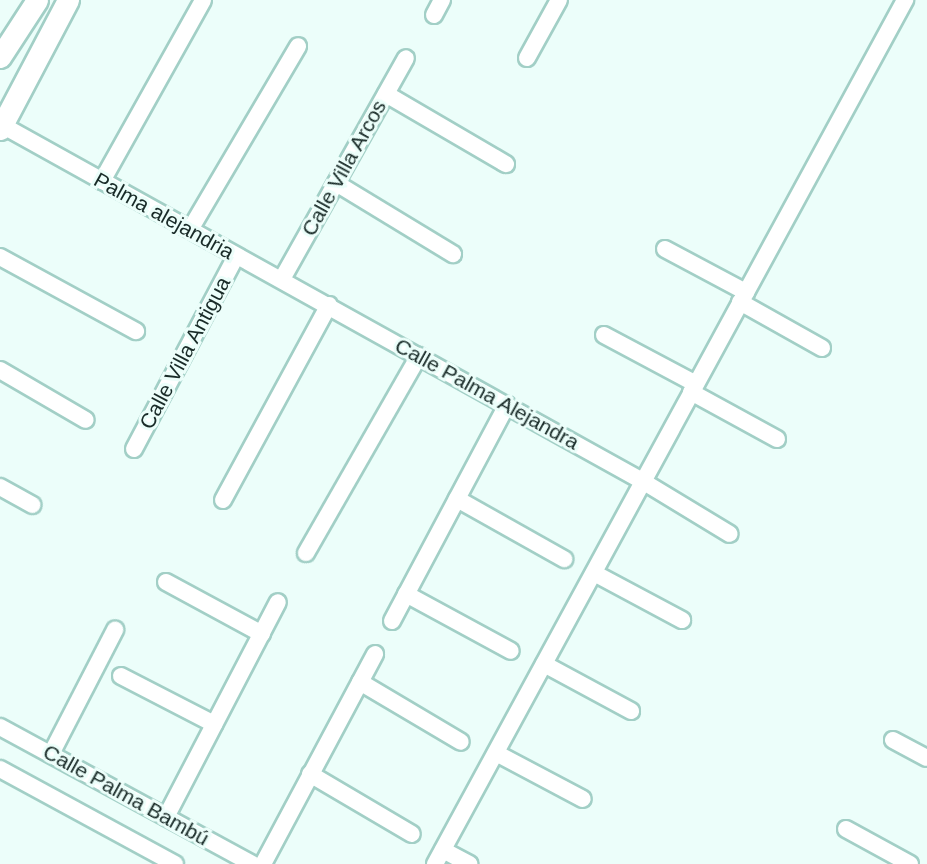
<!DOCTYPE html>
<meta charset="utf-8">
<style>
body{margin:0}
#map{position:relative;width:927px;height:864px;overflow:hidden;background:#ecfefa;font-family:Helvetica,sans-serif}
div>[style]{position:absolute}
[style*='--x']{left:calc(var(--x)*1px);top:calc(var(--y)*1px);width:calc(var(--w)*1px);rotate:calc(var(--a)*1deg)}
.roads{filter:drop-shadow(2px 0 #a2cfc6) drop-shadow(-2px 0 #a2cfc6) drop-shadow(0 2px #a2cfc6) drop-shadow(0 -2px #a2cfc6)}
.minor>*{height:16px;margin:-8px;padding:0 8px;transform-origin:8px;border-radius:8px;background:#fff}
.tertiary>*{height:21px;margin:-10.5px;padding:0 10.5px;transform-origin:10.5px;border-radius:10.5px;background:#fff}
span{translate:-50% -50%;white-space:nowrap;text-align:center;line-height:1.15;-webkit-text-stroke:6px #ecfefa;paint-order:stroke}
.street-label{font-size:21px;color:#192b28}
</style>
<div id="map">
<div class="roads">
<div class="minor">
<i style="--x:434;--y:15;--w:17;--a:-62"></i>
<i style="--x:527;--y:58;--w:66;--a:-61.1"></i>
<i style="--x:386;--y:94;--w:139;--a:30.3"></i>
<i style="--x:0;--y:124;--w:737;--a:29.07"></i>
<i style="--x:644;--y:482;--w:100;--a:31.2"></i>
<i style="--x:102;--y:181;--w:207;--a:-60.8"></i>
<i style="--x:336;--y:183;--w:137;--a:31.3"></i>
<i style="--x:191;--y:228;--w:211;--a:-59.5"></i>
<i style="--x:665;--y:249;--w:92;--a:28"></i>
<i style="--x:0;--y:257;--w:155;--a:28.6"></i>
<i style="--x:282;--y:279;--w:253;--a:-60.7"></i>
<i style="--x:740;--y:302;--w:94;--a:29.3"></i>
<i style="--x:604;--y:335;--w:104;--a:28"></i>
<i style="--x:0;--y:370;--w:99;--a:30.2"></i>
<i style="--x:691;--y:392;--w:98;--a:28.7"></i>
<i style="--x:134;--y:449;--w:218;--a:-62.1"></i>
<i style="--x:0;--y:487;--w:37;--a:29"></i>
<i style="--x:457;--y:499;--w:123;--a:29.3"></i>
<i style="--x:223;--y:500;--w:222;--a:-61.5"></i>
<i style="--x:306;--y:553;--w:227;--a:-60.2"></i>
<i style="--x:594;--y:573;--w:100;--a:28.1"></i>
<i style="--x:166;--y:582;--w:109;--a:28.4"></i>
<i style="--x:406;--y:594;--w:119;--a:28.5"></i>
<i style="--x:392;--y:621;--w:245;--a:-62"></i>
<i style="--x:544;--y:664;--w:99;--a:28.4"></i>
<i style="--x:121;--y:676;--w:105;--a:27.3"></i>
<i style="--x:360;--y:682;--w:117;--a:30.7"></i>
<i style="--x:0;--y:727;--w:287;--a:28.5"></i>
<i style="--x:893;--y:740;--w:38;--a:28"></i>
<i style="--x:496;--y:753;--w:98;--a:27.9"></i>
<i style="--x:51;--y:754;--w:140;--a:-62.7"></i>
<i style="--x:0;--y:769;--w:199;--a:28.5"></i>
<i style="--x:310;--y:774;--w:118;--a:30.5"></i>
<i style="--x:166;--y:817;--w:242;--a:-62.5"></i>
<i style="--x:846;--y:829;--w:73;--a:28.7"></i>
<i style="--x:443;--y:850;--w:30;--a:28"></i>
<i style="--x:263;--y:864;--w:238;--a:-61.9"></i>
<i style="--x:435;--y:864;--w:984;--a:-61.45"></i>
</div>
<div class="tertiary">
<i style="--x:0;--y:57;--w:68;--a:-57"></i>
<i style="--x:0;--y:129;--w:146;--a:-62.2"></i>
</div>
</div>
<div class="street-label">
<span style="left:344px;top:168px;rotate:-61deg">Calle Villa Arcos</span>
<span style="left:164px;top:216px;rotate:29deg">Palma alejandria</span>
<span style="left:185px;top:353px;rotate:-62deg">Calle Villa Antigua</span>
<span style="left:487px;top:394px;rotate:29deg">Calle Palma Alejandra</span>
<span style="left:126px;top:795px;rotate:29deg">Calle Palma Bambú</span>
</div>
</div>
